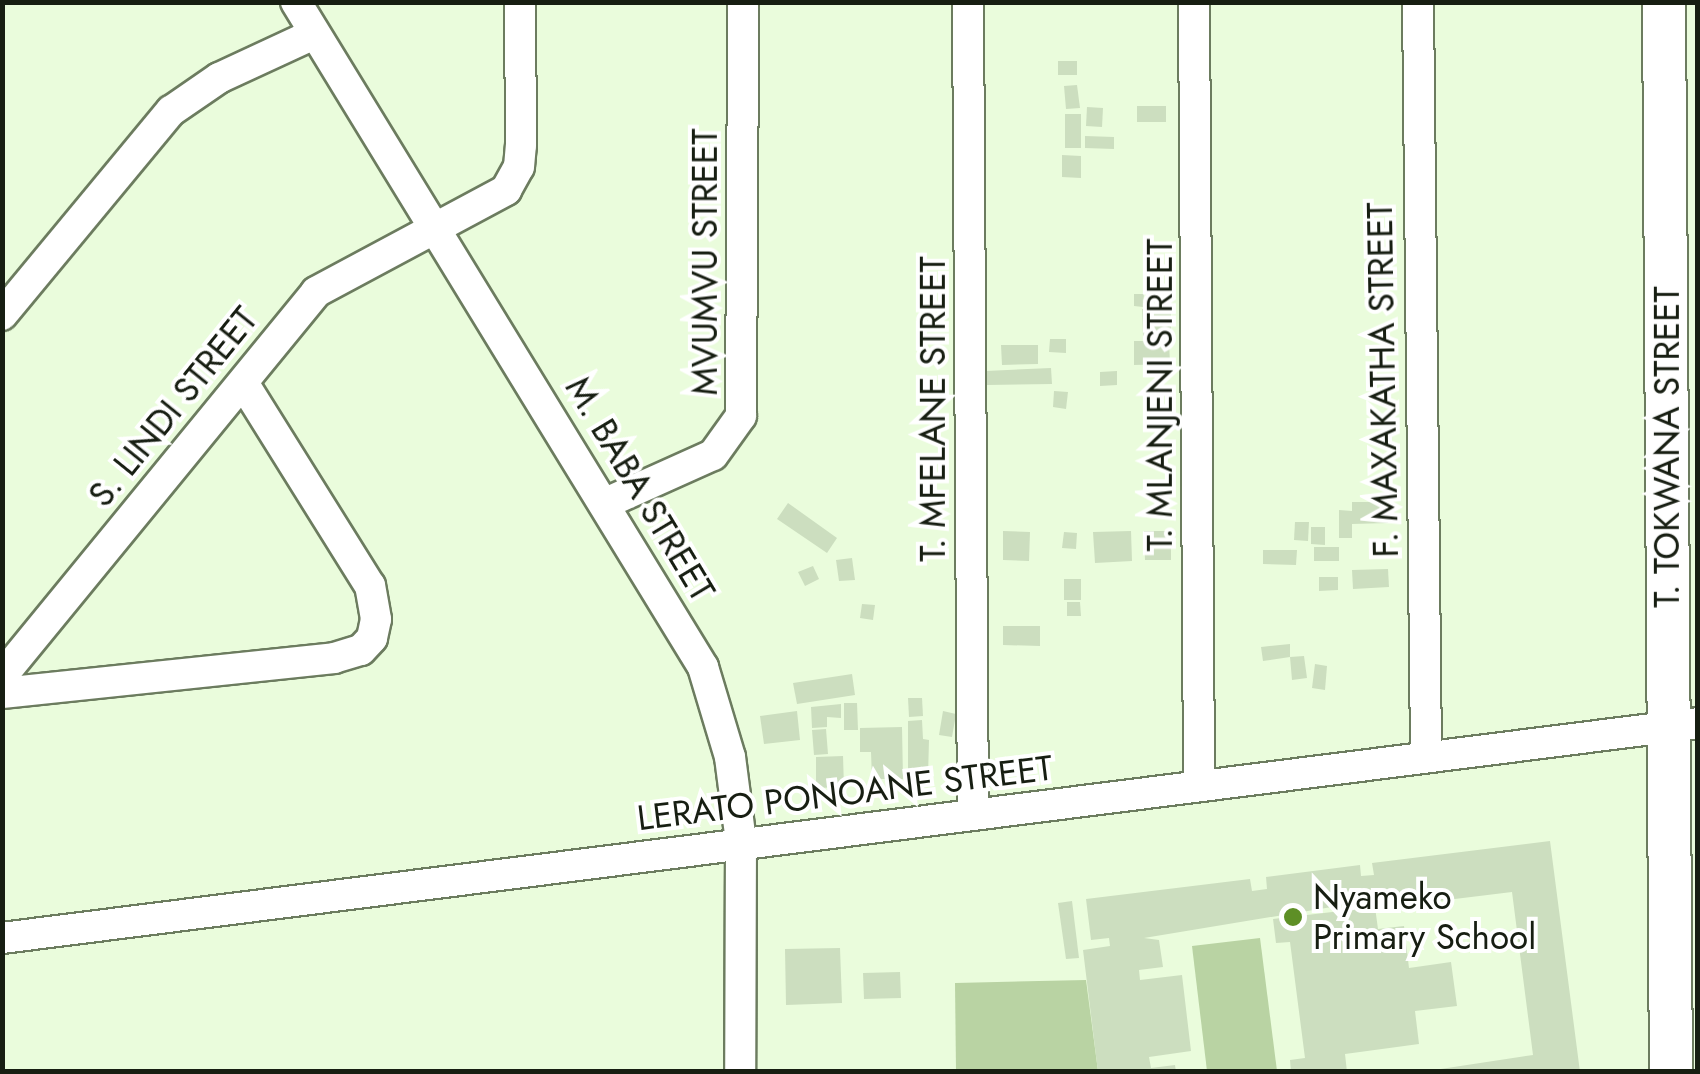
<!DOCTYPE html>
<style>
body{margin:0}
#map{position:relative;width:1700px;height:1074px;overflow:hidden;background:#eafcdc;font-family:Jost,sans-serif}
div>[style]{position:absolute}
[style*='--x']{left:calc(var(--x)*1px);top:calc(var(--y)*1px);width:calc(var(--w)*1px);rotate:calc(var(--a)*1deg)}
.green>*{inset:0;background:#b9d3a3}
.building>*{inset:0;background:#ccdebf}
.roads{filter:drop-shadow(2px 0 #6c7c5f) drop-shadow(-2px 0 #6c7c5f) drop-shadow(0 2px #6c7c5f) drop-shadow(0 -2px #6c7c5f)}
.street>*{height:30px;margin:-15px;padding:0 15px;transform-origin:15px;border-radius:15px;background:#fff}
.secondary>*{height:42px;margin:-21px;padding:0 21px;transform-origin:21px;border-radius:21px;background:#fff}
.dots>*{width:28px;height:28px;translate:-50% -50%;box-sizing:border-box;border:5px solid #fff;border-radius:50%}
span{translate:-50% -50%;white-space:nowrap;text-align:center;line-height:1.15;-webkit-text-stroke:8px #fff;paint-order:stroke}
.street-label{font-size:35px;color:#171e12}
.poi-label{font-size:35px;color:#171e12}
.left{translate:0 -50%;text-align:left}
.frame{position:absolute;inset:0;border:5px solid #171e12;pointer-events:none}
</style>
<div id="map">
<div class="green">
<i style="clip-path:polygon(1260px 938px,1277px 1071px,1207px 1071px,1192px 946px)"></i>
<i style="clip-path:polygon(1086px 980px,1098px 1071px,956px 1071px,955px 983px)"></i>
</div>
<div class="building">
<i style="clip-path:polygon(1058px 61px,1077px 61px,1077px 75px,1058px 75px)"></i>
<i style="clip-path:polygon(1077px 85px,1080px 108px,1066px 109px,1064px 86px)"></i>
<i style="clip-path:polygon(1137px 106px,1166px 106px,1166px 122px,1137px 122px)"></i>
<i style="clip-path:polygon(1087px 107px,1103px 108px,1102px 127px,1086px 126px)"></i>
<i style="clip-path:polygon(1065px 114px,1081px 114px,1081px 148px,1065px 148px)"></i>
<i style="clip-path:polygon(1085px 136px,1114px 137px,1114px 149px,1085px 148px)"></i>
<i style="clip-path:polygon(1062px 155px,1081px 156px,1081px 178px,1062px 177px)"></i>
<i style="clip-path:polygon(1134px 294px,1144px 294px,1143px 307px,1134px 306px)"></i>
<i style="clip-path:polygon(1142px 309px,1171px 309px,1171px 335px,1143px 336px)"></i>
<i style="clip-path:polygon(1050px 339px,1066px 339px,1066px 353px,1049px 352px)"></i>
<i style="clip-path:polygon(1134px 341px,1169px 341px,1170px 364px,1134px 365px)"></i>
<i style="clip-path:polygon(1001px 345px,1038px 345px,1038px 364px,1002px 365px)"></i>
<i style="clip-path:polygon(1051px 368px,1052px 384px,987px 385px,986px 371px)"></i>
<i style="clip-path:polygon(1117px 371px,1117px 385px,1100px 386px,1100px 372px)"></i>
<i style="clip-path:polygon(1054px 391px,1068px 392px,1066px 409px,1053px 407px)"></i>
<i style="clip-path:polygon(1352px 502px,1388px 502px,1388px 523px,1352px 524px,1352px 538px,1339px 538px,1339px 510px,1352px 511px)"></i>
<i style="clip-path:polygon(788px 503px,837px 538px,827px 553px,777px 519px)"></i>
<i style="clip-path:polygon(1295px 522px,1309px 522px,1308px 541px,1294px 540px)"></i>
<i style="clip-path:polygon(1311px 527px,1325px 527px,1325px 545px,1311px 544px)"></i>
<i style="clip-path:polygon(1003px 531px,1030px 532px,1029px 561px,1003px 560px)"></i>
<i style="clip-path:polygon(1131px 531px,1132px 561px,1095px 563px,1093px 532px)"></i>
<i style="clip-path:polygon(1144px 531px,1171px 531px,1171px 560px,1145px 560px)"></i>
<i style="clip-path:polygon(1064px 532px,1077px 533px,1076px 549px,1062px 548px)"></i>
<i style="clip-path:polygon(1314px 547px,1339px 547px,1339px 561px,1314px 561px)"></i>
<i style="clip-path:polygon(1263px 550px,1297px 550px,1296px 565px,1263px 564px)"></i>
<i style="clip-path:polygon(852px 558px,855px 580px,839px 581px,836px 560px)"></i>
<i style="clip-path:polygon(813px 566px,819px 579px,805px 586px,798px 572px)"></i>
<i style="clip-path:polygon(1388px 569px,1389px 587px,1353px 589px,1352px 570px)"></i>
<i style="clip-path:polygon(1319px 577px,1338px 577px,1338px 590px,1319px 591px)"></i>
<i style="clip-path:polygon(1064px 579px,1081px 579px,1081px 600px,1064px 600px)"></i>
<i style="clip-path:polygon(1067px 602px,1080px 602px,1081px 616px,1067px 616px)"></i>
<i style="clip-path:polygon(862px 604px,875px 605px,873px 620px,860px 618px)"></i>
<i style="clip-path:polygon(1003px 626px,1040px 626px,1040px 646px,1003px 645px)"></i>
<i style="clip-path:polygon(1290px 644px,1290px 657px,1304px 656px,1307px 678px,1292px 680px,1290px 657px,1263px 661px,1261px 647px)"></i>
<i style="clip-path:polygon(1315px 664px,1327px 666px,1325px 690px,1312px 688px)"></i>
<i style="clip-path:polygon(852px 674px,855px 695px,797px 704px,793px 683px)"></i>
<i style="clip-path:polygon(908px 698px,922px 698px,923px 716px,909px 717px)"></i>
<i style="clip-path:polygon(844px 703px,857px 703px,858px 730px,844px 730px)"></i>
<i style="clip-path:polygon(841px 704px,841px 718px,827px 717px,827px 727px,812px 728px,811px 707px)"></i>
<i style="clip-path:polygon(797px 711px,800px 740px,764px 744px,760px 716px)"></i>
<i style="clip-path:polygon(943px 711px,956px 714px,952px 737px,939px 735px)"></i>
<i style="clip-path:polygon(922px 720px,923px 739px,929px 740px,928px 777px,908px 776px,908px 721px)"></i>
<i style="clip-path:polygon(902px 727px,903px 779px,872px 779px,871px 752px,860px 752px,860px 728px)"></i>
<i style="clip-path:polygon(826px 729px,828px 754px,814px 755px,812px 730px)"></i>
<i style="clip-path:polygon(843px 756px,844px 787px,816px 788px,816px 757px)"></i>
<i style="clip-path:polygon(1550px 841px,1580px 1072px,1421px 1072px,1533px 1055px,1512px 892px,1381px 908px,1380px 899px,1144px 938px,1159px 940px,1163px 967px,1139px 970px,1140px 980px,1182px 975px,1191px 1051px,1149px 1057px,1151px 1068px,1175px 1065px,1176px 1072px,1098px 1072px,1083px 950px,1110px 946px,1109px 938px,1091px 940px,1086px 899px,1250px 879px,1252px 891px,1267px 889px,1266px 877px,1360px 865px,1361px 876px,1374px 875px,1372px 863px)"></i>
<i style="clip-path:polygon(1072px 901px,1079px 958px,1066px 959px,1058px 903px)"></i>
<i style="clip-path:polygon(1375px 907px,1378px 929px,1404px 926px,1409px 968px,1451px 962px,1457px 1006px,1415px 1011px,1419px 1044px,1345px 1054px,1347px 1072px,1291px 1072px,1290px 1060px,1305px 1058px,1290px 942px,1276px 943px,1273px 919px)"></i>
<i style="clip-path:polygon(840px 948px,842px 1003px,786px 1005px,785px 949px)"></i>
<i style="clip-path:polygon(900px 972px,901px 998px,864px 999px,863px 973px)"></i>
</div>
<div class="roads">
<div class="street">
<i style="--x:296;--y:2;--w:780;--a:58.53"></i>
<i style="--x:703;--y:667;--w:94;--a:73.3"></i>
<i style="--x:730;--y:757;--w:86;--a:82.6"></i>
<i style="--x:741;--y:842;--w:230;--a:90.2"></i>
<i style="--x:968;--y:2;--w:813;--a:89.65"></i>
<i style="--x:1194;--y:2;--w:784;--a:89.63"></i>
<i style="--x:1418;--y:2;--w:754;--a:89.39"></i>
<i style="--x:2;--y:315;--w:265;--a:-50.4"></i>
<i style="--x:171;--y:111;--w:58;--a:-34.5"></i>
<i style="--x:219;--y:78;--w:105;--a:-24.9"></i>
<i style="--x:606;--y:503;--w:117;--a:-24.2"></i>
<i style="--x:713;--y:455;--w:48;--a:-54.3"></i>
<i style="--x:741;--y:416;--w:414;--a:-89.7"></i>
<i style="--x:2;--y:676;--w:496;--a:-50.7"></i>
<i style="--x:316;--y:292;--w:216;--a:-28.2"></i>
<i style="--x:506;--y:190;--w:26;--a:-61"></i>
<i style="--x:519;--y:167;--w:21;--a:-85"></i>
<i style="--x:521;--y:146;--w:144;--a:-90.4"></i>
<i style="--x:2;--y:693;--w:334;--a:-6"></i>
<i style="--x:334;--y:658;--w:28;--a:-17"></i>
<i style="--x:361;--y:650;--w:16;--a:-47"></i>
<i style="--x:372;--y:638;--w:19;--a:-78"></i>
<i style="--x:376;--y:619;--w:34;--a:-100"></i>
<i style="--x:370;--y:586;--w:239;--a:-122"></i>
<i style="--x:2;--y:938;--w:1710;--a:-7.22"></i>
</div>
<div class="secondary">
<i style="--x:1664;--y:2;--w:1070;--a:89.63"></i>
</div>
</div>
<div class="dots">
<i style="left:1293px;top:917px;background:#5e8f26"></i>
</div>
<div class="street-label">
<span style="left:705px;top:262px;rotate:-90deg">MVUMVU STREET</span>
<span style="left:1383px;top:380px;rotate:-91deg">F. MAXAKATHA STREET</span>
<span style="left:1160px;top:395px;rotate:-90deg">T. MLANJENI STREET</span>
<span style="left:173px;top:407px;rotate:-51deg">S. LINDI STREET</span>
<span style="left:933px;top:409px;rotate:-90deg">T. MFELANE STREET</span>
<span style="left:1667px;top:447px;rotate:-90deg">T. TOKWANA STREET</span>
<span style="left:640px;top:489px;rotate:59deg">M. BABA STREET</span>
<span style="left:845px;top:793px;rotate:-7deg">LERATO PONOANE STREET</span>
</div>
<div class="poi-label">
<span class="left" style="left:1313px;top:917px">Nyameko<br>Primary School</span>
</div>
<div class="frame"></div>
</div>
